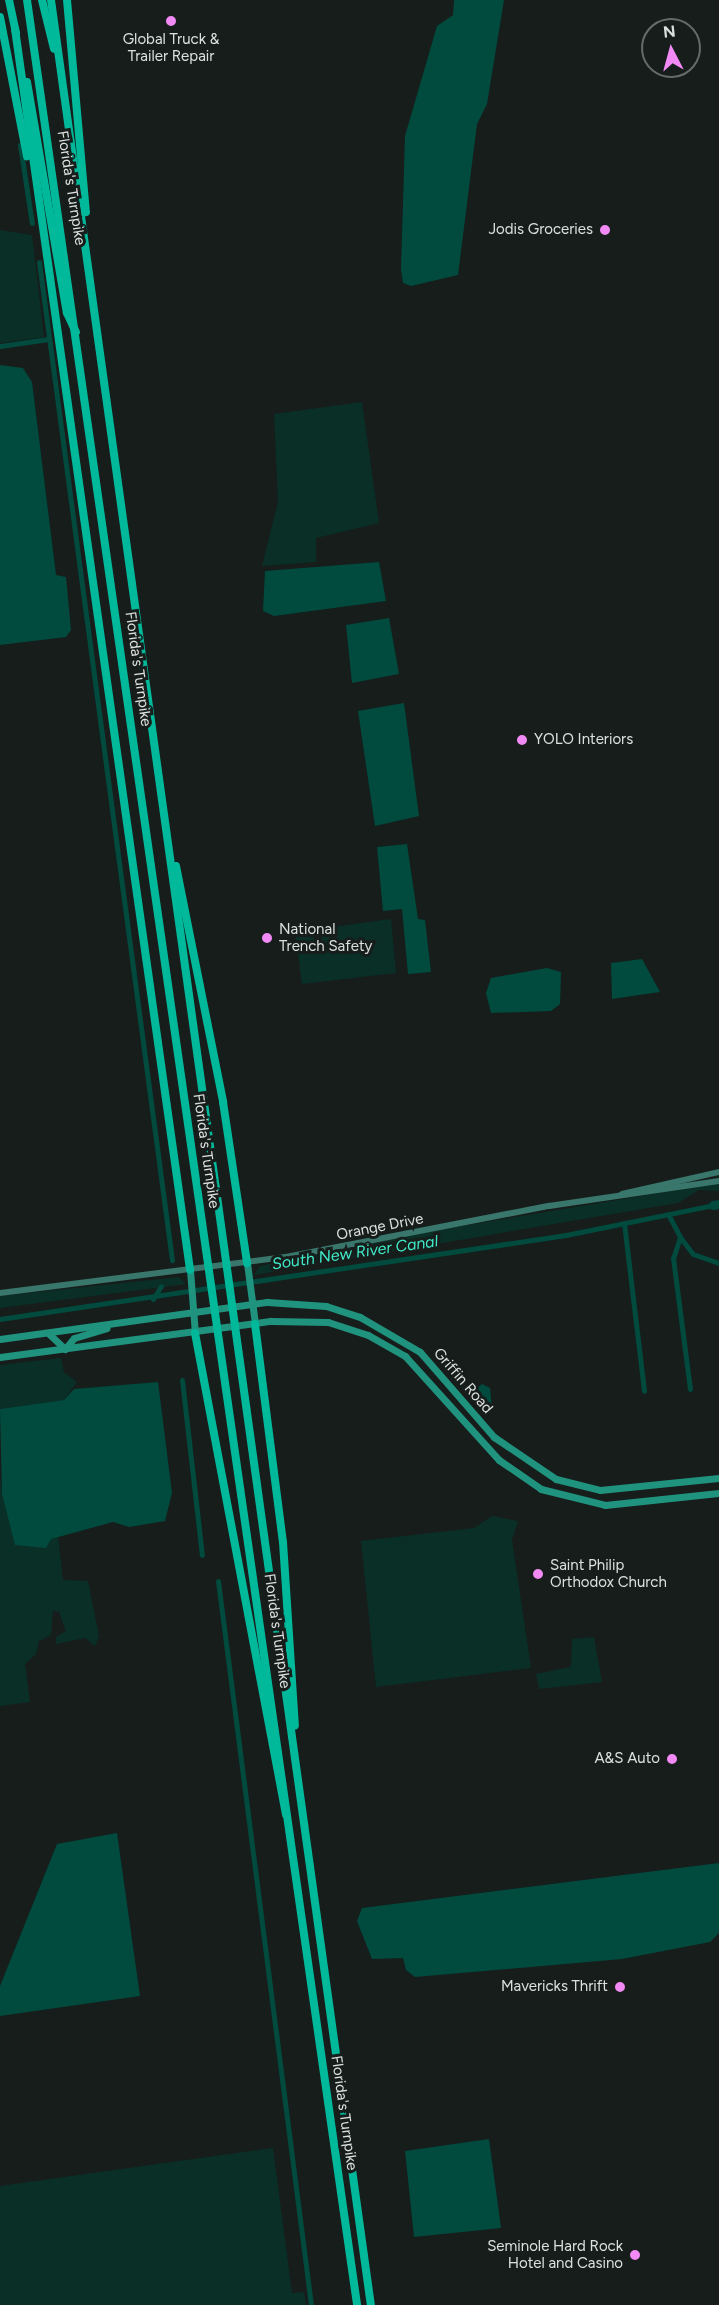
<!DOCTYPE html>
<style>
body{margin:0}
#map{position:relative;width:719px;height:2305px;overflow:hidden;background:#161d1b;font-family:Figtree,sans-serif}
div>[style]{position:absolute}
[style*='--x']{left:calc(var(--x)*1px);top:calc(var(--y)*1px);width:calc(var(--w)*1px);rotate:calc(var(--a)*1deg)}
.green>*{inset:0;background:#0a2f27}
.water>*{inset:0;background:#014b3e}
.canal>*{height:5px;margin:-2.5px;padding:0 2.5px;transform-origin:2.5px;border-radius:2.5px;background:#014b3e}
.river>*{height:9px;margin:-4.5px;padding:0 4.5px;transform-origin:4.5px;border-radius:4.5px;background:#014b3e}
.secondary>*{height:6px;margin:-3px;padding:0 3px;transform-origin:3px;border-radius:3px;background:#39766b}
.primary>*{height:7px;margin:-3.5px;padding:0 3.5px;transform-origin:3.5px;border-radius:3.5px;background:#20937f}
.highway>*{height:8px;margin:-4px;padding:0 4px;transform-origin:4px;border-radius:4px;background:#00b99b}
.dots>*{width:16px;height:16px;translate:-50% -50%;box-sizing:border-box;border:3px solid #161d1b;border-radius:50%}
span{translate:-50% -50%;white-space:nowrap;text-align:center;line-height:1.15;-webkit-text-stroke:6px #161d1b;paint-order:stroke}
.poi-label{font-size:15px;color:#dce0df}
.right{translate:-100% -50%;text-align:right}
.left{translate:0 -50%;text-align:left}
.street-label{font-size:15px;color:#dce0df}
.water-label{font-size:16px;color:#40ebc9;font-style:italic}
.north{position:absolute;left:641px;top:18px;width:60px;height:60px;box-sizing:border-box;background:#161d1b;border:2px solid #656b69;border-radius:50%;rotate:354deg;font-size:16px;font-weight:700;line-height:24px;text-align:center;color:#dce0df}
.north::after{content:'';display:block;margin:auto;width:21px;height:27px;background:#f18af4;clip-path:polygon(50% 0,100% 100%,50% 72%,0 100%)}
</style>
<div id="map">
<div class="green">
<i style="clip-path:polygon(0 230px,32px 235px,44px 337px,0 343px)"></i>
<i style="clip-path:polygon(362px 402px,379px 523px,316px 538px,316px 562px,262px 566px,278px 502px,274px 414px)"></i>
<i style="clip-path:polygon(391px 919px,396px 973px,302px 984px,295px 932px)"></i>
<i style="clip-path:polygon(719px 1183px,719px 1191px,699px 1190px,678px 1203px,254px 1275px,260px 1266px,450px 1228px)"></i>
<i style="clip-path:polygon(179px 1277px,186px 1284px,0 1308px,0 1296px)"></i>
<i style="clip-path:polygon(61px 1358px,64px 1372px,77px 1382px,64px 1400px,0 1409px,0 1365px)"></i>
<i style="clip-path:polygon(0 1478px,2px 1494px,51px 1539px,58px 1536px,63px 1580px,88px 1581px,99px 1636px,95px 1646px,85px 1638px,56px 1644px,56px 1637px,66px 1631px,59px 1612px,53px 1611px,51px 1635px,39px 1641px,36px 1654px,25px 1664px,30px 1702px,0 1706px)"></i>
<i style="clip-path:polygon(492px 1516px,518px 1521px,512px 1540px,531px 1668px,376px 1687px,361px 1541px,474px 1528px)"></i>
<i style="clip-path:polygon(594px 1637px,602px 1682px,539px 1689px,536px 1674px,571px 1667px,572px 1639px)"></i>
<i style="clip-path:polygon(273px 2148px,292px 2293px,304px 2292px,306px 2305px,0 2305px,0 2186px)"></i>
</div>
<div class="water">
<i style="clip-path:polygon(454px 0,504px 0,487px 104px,477px 124px,458px 275px,411px 286px,403px 283px,401px 269px,405px 136px,437px 26px,453px 15px)"></i>
<i style="clip-path:polygon(0 365px,23px 368px,32px 382px,56px 575px,66px 577px,71px 630px,66px 637px,0 645px)"></i>
<i style="clip-path:polygon(379px 562px,386px 601px,274px 616px,263px 611px,265px 571px)"></i>
<i style="clip-path:polygon(389px 618px,399px 674px,352px 683px,346px 625px)"></i>
<i style="clip-path:polygon(404px 703px,419px 816px,375px 826px,358px 711px)"></i>
<i style="clip-path:polygon(407px 844px,418px 919px,425px 920px,431px 972px,408px 974px,402px 909px,383px 911px,377px 847px)"></i>
<i style="clip-path:polygon(642px 959px,660px 992px,612px 999px,611px 963px)"></i>
<i style="clip-path:polygon(547px 968px,561px 972px,560px 1004px,551px 1011px,491px 1013px,486px 993px,491px 978px)"></i>
<i style="clip-path:polygon(158px 1382px,172px 1493px,165px 1521px,129px 1527px,113px 1522px,51px 1539px,46px 1548px,15px 1545px,2px 1494px,0 1409px,64px 1400px,74px 1389px)"></i>
<i style="clip-path:polygon(482px 1384px,490px 1388px,492px 1409px,475px 1390px)"></i>
<i style="clip-path:polygon(117px 1833px,140px 1996px,0 2016px,0 1986px,57px 1844px)"></i>
<i style="clip-path:polygon(719px 1863px,719px 1933px,710px 1942px,622px 1959px,415px 1977px,406px 1970px,403px 1958px,372px 1959px,357px 1921px,362px 1908px)"></i>
<i style="clip-path:polygon(489px 2139px,501px 2228px,414px 2237px,405px 2151px)"></i>
</div>
<div class="canal">
<i style="--x:20;--y:145;--w:79;--a:81.3"></i>
<i style="--x:39;--y:262;--w:1007;--a:82.41"></i>
<i style="--x:0;--y:346;--w:49;--a:-8.1"></i>
<i style="--x:668;--y:1214;--w:26;--a:62"></i>
<i style="--x:680;--y:1237;--w:22;--a:108"></i>
<i style="--x:673;--y:1258;--w:132;--a:82.6"></i>
<i style="--x:624;--y:1223;--w:169;--a:83.2"></i>
<i style="--x:680;--y:1237;--w:21;--a:53"></i>
<i style="--x:693;--y:1254;--w:28;--a:19"></i>
<i style="--x:153;--y:1299;--w:15;--a:-58"></i>
<i style="--x:0;--y:1319;--w:572;--a:-8.44"></i>
<i style="--x:566;--y:1235;--w:150;--a:-11.5"></i>
<i style="--x:182;--y:1380;--w:176;--a:83.5"></i>
<i style="--x:218;--y:1581;--w:730;--a:82.68"></i>
</div>
<div class="river">
<i style="--x:713;--y:1205;--w:6;--a:-9"></i>
</div>
<div class="secondary">
<i style="--x:622;--y:1194;--w:99;--a:-12.8"></i>
<i style="--x:0;--y:1293;--w:293;--a:-7.2"></i>
<i style="--x:291;--y:1256;--w:263;--a:-11"></i>
<i style="--x:549;--y:1206;--w:172;--a:-8.4"></i>
</div>
<div class="primary">
<i style="--x:247;--y:1263;--w:62;--a:82.5"></i>
<i style="--x:190;--y:1270;--w:63;--a:85.5"></i>
<i style="--x:48;--y:1333;--w:23;--a:43"></i>
<i style="--x:0;--y:1339;--w:270;--a:-7.9"></i>
<i style="--x:267;--y:1302;--w:59;--a:3.9"></i>
<i style="--x:326;--y:1306;--w:36;--a:18"></i>
<i style="--x:360;--y:1317;--w:69;--a:30.3"></i>
<i style="--x:420;--y:1352;--w:113;--a:49"></i>
<i style="--x:494;--y:1437;--w:75;--a:34.1"></i>
<i style="--x:556;--y:1479;--w:45;--a:14"></i>
<i style="--x:600;--y:1490;--w:120;--a:-5.8"></i>
<i style="--x:65;--y:1349;--w:14;--a:-51"></i>
<i style="--x:74;--y:1338;--w:34;--a:-17"></i>
<i style="--x:0;--y:1357;--w:273;--a:-7.6"></i>
<i style="--x:271;--y:1321;--w:57;--a:1"></i>
<i style="--x:328;--y:1322;--w:42;--a:18"></i>
<i style="--x:368;--y:1335;--w:43;--a:29.6"></i>
<i style="--x:405;--y:1356;--w:140;--a:47.9"></i>
<i style="--x:499;--y:1460;--w:51;--a:34.6"></i>
<i style="--x:541;--y:1489;--w:66;--a:14"></i>
<i style="--x:605;--y:1505;--w:115;--a:-6"></i>
</div>
<div class="highway">
<i style="--x:9;--y:0;--w:34;--a:78"></i>
<i style="--x:27;--y:0;--w:2329;--a:81.85"></i>
<i style="--x:42;--y:0;--w:50;--a:76.2"></i>
<i style="--x:51;--y:0;--w:2327;--a:82.1"></i>
<i style="--x:67;--y:0;--w:213;--a:84.9"></i>
<i style="--x:0;--y:17;--w:142;--a:79"></i>
<i style="--x:15;--y:29;--w:1253;--a:81.97"></i>
<i style="--x:27;--y:82;--w:234;--a:80.2"></i>
<i style="--x:67;--y:313;--w:21;--a:65"></i>
<i style="--x:176;--y:866;--w:241;--a:78.7"></i>
<i style="--x:223;--y:1102;--w:163;--a:81.5"></i>
<i style="--x:255;--y:1324;--w:220;--a:82.7"></i>
<i style="--x:283;--y:1542;--w:184;--a:86.3"></i>
<i style="--x:195;--y:1333;--w:490;--a:79.3"></i>
</div>
<div class="dots">
<i style="left:171px;top:21px;background:#f18af4"></i>
<i style="left:605px;top:230px;background:#f18af4"></i>
<i style="left:522px;top:740px;background:#f18af4"></i>
<i style="left:267px;top:938px;background:#f18af4"></i>
<i style="left:538px;top:1574px;background:#f18af4"></i>
<i style="left:672px;top:1759px;background:#f18af4"></i>
<i style="left:620px;top:1987px;background:#f18af4"></i>
<i style="left:635px;top:2255px;background:#f18af4"></i>
</div>
<div class="poi-label">
<span style="left:171px;top:48px">Global Truck &amp;<br>Trailer Repair</span>
<span class="right" style="left:593px;top:230px">Jodis Groceries</span>
<span class="left" style="left:534px;top:740px">YOLO Interiors</span>
<span class="left" style="left:279px;top:938px">National<br>Trench Safety</span>
<span class="left" style="left:550px;top:1574px">Saint Philip<br>Orthodox Church</span>
<span class="right" style="left:660px;top:1759px">A&amp;S Auto</span>
<span class="right" style="left:608px;top:1987px">Mavericks Thrift</span>
<span class="right" style="left:623px;top:2255px">Seminole Hard Rock<br>Hotel and Casino</span>
</div>
<div class="street-label">
<span style="left:71px;top:188px;rotate:81deg">Florida's Turnpike</span>
<span style="left:138px;top:669px;rotate:82deg">Florida's Turnpike</span>
<span style="left:206px;top:1151px;rotate:82deg">Florida's Turnpike</span>
<span style="left:380px;top:1227px;rotate:-11deg">Orange Drive</span>
<span style="left:463px;top:1381px;rotate:49deg">Griffin Road</span>
<span style="left:277px;top:1631px;rotate:82deg">Florida's Turnpike</span>
<span style="left:344px;top:2113px;rotate:82deg">Florida's Turnpike</span>
</div>
<div class="water-label">
<span style="left:355px;top:1253px;rotate:-8deg">South New River Canal</span>
</div>
<div class="north">N</div>
</div>
